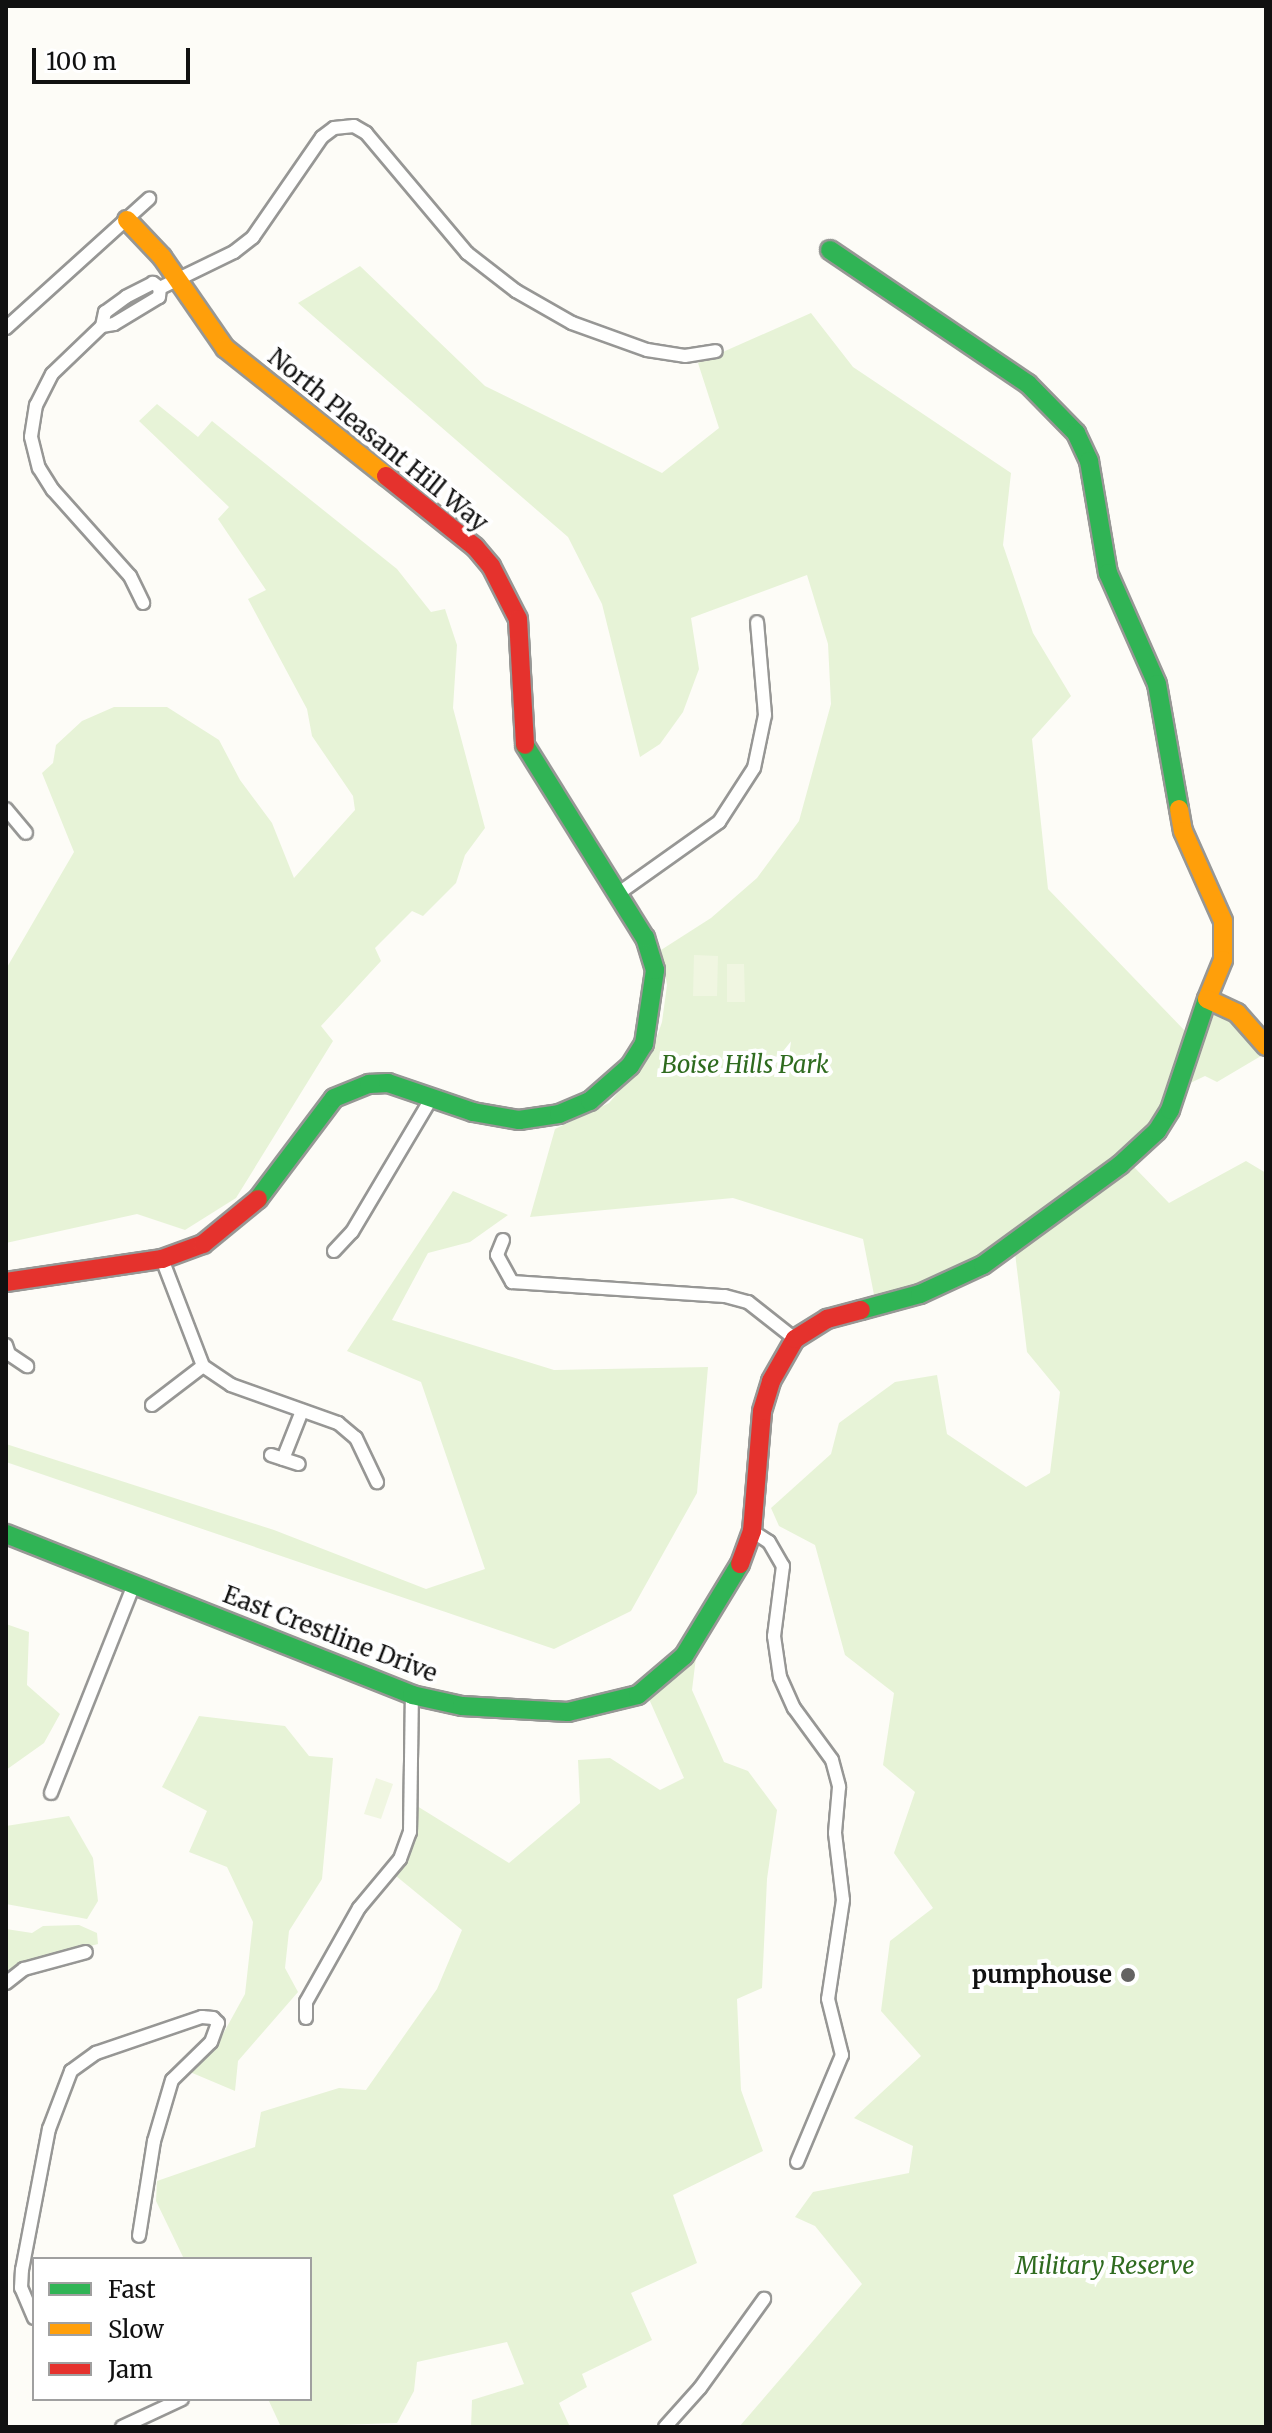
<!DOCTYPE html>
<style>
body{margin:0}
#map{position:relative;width:1272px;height:2433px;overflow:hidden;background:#fdfcf7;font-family:Merriweather,serif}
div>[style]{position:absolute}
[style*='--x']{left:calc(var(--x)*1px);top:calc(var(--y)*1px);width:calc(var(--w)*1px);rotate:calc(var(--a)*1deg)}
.green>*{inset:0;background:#e7f3d7}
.pitch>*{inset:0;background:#f0f6e1}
.roads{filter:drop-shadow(2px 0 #979795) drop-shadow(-2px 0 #979795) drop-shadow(0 2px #979795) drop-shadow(0 -2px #979795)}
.street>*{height:12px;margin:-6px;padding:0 6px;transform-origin:6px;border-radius:6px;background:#fffffe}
.fast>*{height:18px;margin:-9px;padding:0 9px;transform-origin:9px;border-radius:9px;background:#30b455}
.slow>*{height:18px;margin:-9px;padding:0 9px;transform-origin:9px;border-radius:9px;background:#ff9f0a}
.jam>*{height:18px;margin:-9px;padding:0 9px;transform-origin:9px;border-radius:9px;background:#e5322d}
.dots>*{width:22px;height:22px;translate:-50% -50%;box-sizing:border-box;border:4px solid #fff;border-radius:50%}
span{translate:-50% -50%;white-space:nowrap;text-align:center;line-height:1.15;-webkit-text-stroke:8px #fff;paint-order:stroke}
.street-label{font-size:24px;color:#111}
.park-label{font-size:24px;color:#2f6b1f;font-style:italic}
.poi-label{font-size:24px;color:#111;font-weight:700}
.right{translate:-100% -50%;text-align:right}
.frame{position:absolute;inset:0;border:8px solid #111;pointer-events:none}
.legend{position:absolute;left:32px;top:2257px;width:280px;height:144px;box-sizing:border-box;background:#fff;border:2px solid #a0a0a0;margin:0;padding:10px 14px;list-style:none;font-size:24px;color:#111}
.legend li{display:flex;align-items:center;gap:16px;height:40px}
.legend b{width:40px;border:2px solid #a0a0a0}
.scale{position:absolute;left:32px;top:48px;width:158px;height:36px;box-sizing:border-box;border:4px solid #111;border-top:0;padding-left:10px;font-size:24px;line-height:28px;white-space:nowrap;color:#111;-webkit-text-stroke:6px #fff;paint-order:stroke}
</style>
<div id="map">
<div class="green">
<i style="clip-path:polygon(360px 266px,485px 386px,662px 473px,719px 428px,698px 363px,811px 313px,853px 367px,1011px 473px,1003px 545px,1033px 633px,1071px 696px,1032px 739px,1048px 889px,1187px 1033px,1225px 1000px,1266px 1053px,1217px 1082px,1205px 1076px,1184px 1086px,1163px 1137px,1134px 1167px,1169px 1203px,1246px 1161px,1266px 1173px,1266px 2427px,739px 2427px,862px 2284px,815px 2226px,795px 2217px,813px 2192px,909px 2173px,913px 2146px,854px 2118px,921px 2056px,881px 2011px,890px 1941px,933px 1908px,894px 1853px,915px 1792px,883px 1765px,894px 1693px,845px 1655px,815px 1545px,779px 1526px,771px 1508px,831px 1454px,839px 1423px,895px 1382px,937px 1375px,947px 1434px,1026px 1487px,1050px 1473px,1060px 1392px,1027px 1352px,1015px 1253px,964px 1284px,877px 1310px,863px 1239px,733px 1198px,530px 1217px,555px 1129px,609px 1103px,651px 1054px,662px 1022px,667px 985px,661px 950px,711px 918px,757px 878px,799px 821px,831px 704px,828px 644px,807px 575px,691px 618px,699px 669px,683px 712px,660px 744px,640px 757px,602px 604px,568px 537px,298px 303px)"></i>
<i style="clip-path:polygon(157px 404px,198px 437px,212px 421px,397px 569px,431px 612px,445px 609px,457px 645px,453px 708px,485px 828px,465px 855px,456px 883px,423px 916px,412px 911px,375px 948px,381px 961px,321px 1026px,333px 1041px,236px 1198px,185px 1230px,137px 1214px,6px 1243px,6px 969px,74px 852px,42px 773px,53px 763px,56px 745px,82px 721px,114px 707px,167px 707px,219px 740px,240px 780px,272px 823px,294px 878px,355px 810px,353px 796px,312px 736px,307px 709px,248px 599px,266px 590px,218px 519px,229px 507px,139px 421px)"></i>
<i style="clip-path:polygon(453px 1191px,508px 1215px,470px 1242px,428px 1253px,392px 1320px,554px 1370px,708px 1367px,697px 1493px,631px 1611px,554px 1649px,6px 1462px,6px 1444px,274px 1530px,426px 1589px,485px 1569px,421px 1382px,347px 1351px)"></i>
<i style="clip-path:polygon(6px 1624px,29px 1632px,27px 1685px,60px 1714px,44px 1743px,6px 1770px)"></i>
<i style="clip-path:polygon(697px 1649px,692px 1690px,724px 1762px,748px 1771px,777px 1810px,767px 1879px,762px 1988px,737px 1999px,741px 2090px,763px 2151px,673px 2195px,697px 2263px,631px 2293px,652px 2340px,582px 2374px,587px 2387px,559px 2403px,570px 2427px,471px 2427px,472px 2400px,524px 2384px,507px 2342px,417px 2362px,414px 2391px,397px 2423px,281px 2427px,268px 2399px,310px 2399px,310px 2259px,184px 2259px,156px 2201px,157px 2181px,255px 2147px,261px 2112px,339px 2088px,366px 2090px,437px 1989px,462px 1930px,396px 1876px,412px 1844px,417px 1806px,509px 1863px,580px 1803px,578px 1760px,610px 1758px,660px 1790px,684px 1778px,649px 1699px)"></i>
<i style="clip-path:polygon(199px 1716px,285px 1726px,309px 1756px,333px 1758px,322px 1879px,289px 1931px,285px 1968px,298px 1992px,238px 2061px,235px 2091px,190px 2072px,217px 2045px,245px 1994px,253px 1922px,227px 1867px,189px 1852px,207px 1811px,162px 1787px)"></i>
<i style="clip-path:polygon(69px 1816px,93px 1858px,98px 1901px,87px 1919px,6px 1904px,6px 1826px)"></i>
<i style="clip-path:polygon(79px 1925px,97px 1933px,98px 1944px,17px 1965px,6px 1974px,6px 1929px,32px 1933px,43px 1926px)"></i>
</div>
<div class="pitch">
<i style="clip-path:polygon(694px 955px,718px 956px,717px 996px,693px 996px)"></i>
<i style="clip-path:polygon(727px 964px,744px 964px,745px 1002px,727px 1002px)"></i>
<i style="clip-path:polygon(376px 1778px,393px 1784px,381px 1819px,364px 1814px)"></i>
</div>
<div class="roads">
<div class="street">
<i style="--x:160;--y:288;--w:9;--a:-144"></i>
<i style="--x:153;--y:283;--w:30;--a:153"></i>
<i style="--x:126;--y:297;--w:26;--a:144"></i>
<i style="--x:105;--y:312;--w:14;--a:102"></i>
<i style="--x:102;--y:326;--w:12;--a:-9"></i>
<i style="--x:114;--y:324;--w:52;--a:-31"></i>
<i style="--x:159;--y:297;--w:9;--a:-84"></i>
<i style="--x:160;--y:288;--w:82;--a:-25.9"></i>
<i style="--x:234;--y:252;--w:24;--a:-38"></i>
<i style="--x:253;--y:237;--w:121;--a:-55.4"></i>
<i style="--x:322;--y:137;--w:15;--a:-37"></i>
<i style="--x:334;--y:128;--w:20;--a:-6"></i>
<i style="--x:354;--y:126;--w:14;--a:30"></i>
<i style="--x:366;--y:133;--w:157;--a:49.9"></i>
<i style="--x:467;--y:253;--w:62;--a:37.8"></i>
<i style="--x:516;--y:291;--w:64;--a:29.7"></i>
<i style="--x:572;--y:323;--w:80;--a:19.8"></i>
<i style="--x:647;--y:350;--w:38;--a:9"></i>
<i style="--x:685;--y:356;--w:31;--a:-9"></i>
<i style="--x:102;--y:326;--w:69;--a:136.2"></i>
<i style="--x:52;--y:374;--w:35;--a:117"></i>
<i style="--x:36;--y:405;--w:32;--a:99"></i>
<i style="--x:31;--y:437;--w:32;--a:76"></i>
<i style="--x:39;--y:468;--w:26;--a:58"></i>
<i style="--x:53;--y:490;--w:115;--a:48.2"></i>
<i style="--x:130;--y:576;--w:30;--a:64"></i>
<i style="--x:6;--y:328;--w:193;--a:-42.1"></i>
<i style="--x:6;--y:809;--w:31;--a:50"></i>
<i style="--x:619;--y:893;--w:123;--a:-35.4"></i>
<i style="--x:719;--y:822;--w:64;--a:-57.1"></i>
<i style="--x:754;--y:768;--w:54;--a:-78.3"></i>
<i style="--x:765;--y:715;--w:93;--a:-94.9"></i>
<i style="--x:503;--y:1240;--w:16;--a:112"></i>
<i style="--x:497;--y:1255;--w:31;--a:61"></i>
<i style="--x:512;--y:1282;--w:213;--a:3.8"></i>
<i style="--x:725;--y:1296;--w:24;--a:15"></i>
<i style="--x:748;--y:1302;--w:60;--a:38.2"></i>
<i style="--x:334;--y:1251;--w:26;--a:-47"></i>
<i style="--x:352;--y:1232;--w:155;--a:-59.3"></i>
<i style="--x:162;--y:1259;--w:115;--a:69"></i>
<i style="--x:203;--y:1366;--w:34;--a:34"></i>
<i style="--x:231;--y:1385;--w:114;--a:19.6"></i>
<i style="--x:338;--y:1423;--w:23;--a:40"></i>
<i style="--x:356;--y:1438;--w:49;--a:64.5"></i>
<i style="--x:6;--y:1345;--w:9;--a:72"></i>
<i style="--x:9;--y:1354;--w:22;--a:34"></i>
<i style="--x:152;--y:1405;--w:64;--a:-37.4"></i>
<i style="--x:271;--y:1455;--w:29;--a:18"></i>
<i style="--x:283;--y:1459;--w:52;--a:-68.4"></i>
<i style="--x:752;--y:1531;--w:20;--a:33"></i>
<i style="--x:769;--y:1542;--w:28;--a:60"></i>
<i style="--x:783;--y:1566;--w:71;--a:97.3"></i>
<i style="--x:774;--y:1636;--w:41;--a:81.7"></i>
<i style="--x:780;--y:1677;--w:34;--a:66"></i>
<i style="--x:794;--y:1708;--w:64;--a:53.8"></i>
<i style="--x:832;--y:1760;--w:28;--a:75"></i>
<i style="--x:839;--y:1787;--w:46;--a:95"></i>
<i style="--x:835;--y:1833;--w:67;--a:83.2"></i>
<i style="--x:843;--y:1900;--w:100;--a:98.6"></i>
<i style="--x:828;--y:1999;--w:58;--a:76"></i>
<i style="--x:842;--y:2055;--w:116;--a:112.8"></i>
<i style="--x:51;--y:1793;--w:225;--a:-68.3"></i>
<i style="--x:6;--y:1983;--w:23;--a:-38"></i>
<i style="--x:24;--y:1969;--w:64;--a:-15.3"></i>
<i style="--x:306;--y:2018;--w:16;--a:-90"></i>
<i style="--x:306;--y:2002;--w:108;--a:-60.6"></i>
<i style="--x:359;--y:1908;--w:64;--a:-50.1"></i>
<i style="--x:400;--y:1859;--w:29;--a:-70"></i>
<i style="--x:410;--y:1832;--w:137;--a:-89.2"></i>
<i style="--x:34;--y:2318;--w:33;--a:-113"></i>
<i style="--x:21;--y:2288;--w:18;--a:-87"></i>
<i style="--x:22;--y:2270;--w:144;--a:-79.2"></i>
<i style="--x:49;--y:2129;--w:62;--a:-69.2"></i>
<i style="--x:71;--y:2071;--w:31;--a:-36"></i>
<i style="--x:96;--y:2053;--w:112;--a:-18.8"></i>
<i style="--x:202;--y:2017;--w:11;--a:5"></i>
<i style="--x:213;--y:2018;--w:7;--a:45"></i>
<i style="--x:218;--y:2023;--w:20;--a:110"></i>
<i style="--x:211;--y:2042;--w:54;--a:135.7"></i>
<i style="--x:172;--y:2080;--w:64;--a:106.4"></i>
<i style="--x:154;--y:2141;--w:96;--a:99"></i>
<i style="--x:122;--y:2427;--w:66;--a:-25"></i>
<i style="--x:665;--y:2427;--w:52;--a:-48.1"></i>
<i style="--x:700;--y:2388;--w:110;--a:-54.3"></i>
</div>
<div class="fast">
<i style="--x:830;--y:250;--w:239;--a:34.1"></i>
<i style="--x:1028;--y:384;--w:69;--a:45.6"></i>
<i style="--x:1076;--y:433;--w:31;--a:65"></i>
<i style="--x:1089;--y:461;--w:114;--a:80.4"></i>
<i style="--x:1108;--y:573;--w:121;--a:66.2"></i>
<i style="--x:1157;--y:684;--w:127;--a:80"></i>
<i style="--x:258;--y:1199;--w:126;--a:-53"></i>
<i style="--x:334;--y:1098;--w:38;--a:-22"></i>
<i style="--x:369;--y:1084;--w:19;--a:-3"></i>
<i style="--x:388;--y:1083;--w:90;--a:18.8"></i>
<i style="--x:473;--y:1112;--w:47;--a:9.9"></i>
<i style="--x:519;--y:1120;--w:40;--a:-8.5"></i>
<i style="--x:559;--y:1114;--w:34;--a:-23"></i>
<i style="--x:590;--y:1101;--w:53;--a:-41.2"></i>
<i style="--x:630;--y:1066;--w:26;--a:-58"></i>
<i style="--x:644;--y:1044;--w:75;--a:-81.5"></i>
<i style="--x:655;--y:970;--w:34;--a:-107"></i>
<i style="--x:645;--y:938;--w:227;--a:-121.9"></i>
<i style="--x:861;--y:1310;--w:61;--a:-15.2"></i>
<i style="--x:920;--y:1294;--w:69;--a:-24.7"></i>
<i style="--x:983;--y:1265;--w:170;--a:-36.1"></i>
<i style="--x:1120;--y:1165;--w:50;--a:-42.6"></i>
<i style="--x:1157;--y:1131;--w:25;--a:-58"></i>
<i style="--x:1170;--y:1110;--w:117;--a:-71.6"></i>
<i style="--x:6;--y:1534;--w:437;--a:21.6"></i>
<i style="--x:412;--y:1695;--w:51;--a:12.4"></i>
<i style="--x:462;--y:1706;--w:106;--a:3.2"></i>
<i style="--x:568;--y:1712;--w:72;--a:-13.7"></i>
<i style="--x:638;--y:1695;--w:60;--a:-40.3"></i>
<i style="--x:684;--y:1656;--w:108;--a:-58.7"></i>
</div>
<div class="slow">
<i style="--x:127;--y:220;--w:51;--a:46.6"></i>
<i style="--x:162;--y:257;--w:111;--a:55.3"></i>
<i style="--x:225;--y:348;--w:206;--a:38.5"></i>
<i style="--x:1179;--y:809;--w:22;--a:80"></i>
<i style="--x:1183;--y:831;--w:98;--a:66"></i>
<i style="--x:1223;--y:921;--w:39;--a:90"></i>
<i style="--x:1223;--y:960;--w:42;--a:112.3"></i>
<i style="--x:1207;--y:999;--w:33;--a:25"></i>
<i style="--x:1237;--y:1013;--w:44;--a:48.7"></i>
</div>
<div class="jam">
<i style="--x:386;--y:476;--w:114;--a:38.6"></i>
<i style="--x:475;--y:547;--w:25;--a:50"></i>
<i style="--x:491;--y:566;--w:59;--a:63"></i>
<i style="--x:518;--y:619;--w:126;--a:86.8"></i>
<i style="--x:6;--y:1282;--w:158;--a:-8.4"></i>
<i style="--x:162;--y:1259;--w:44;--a:-20.1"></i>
<i style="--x:203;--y:1244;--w:71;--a:-39.3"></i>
<i style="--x:740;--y:1564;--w:35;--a:-70"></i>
<i style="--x:752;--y:1531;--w:120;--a:-85.2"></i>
<i style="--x:762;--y:1411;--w:31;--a:-73"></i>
<i style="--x:771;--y:1381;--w:48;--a:-60.3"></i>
<i style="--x:795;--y:1339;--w:38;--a:-32"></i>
<i style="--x:827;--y:1319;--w:35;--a:-15"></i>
</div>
</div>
<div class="dots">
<i style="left:1128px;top:1975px;background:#646362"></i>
</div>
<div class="street-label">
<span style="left:378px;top:440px;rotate:39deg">North Pleasant Hill Way</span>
<span style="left:330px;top:1634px;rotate:21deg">East Crestline Drive</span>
</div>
<div class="park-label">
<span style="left:745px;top:1065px">Boise Hills Park</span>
<span style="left:1105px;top:2266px">Military Reserve</span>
</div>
<div class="poi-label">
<span class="right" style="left:1112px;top:1975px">pumphouse</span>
</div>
<div class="frame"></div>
<ul class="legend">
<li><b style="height:10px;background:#30b455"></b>Fast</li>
<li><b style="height:10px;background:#ff9f0a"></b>Slow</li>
<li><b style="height:10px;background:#e5322d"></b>Jam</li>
</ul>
<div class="scale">100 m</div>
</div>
